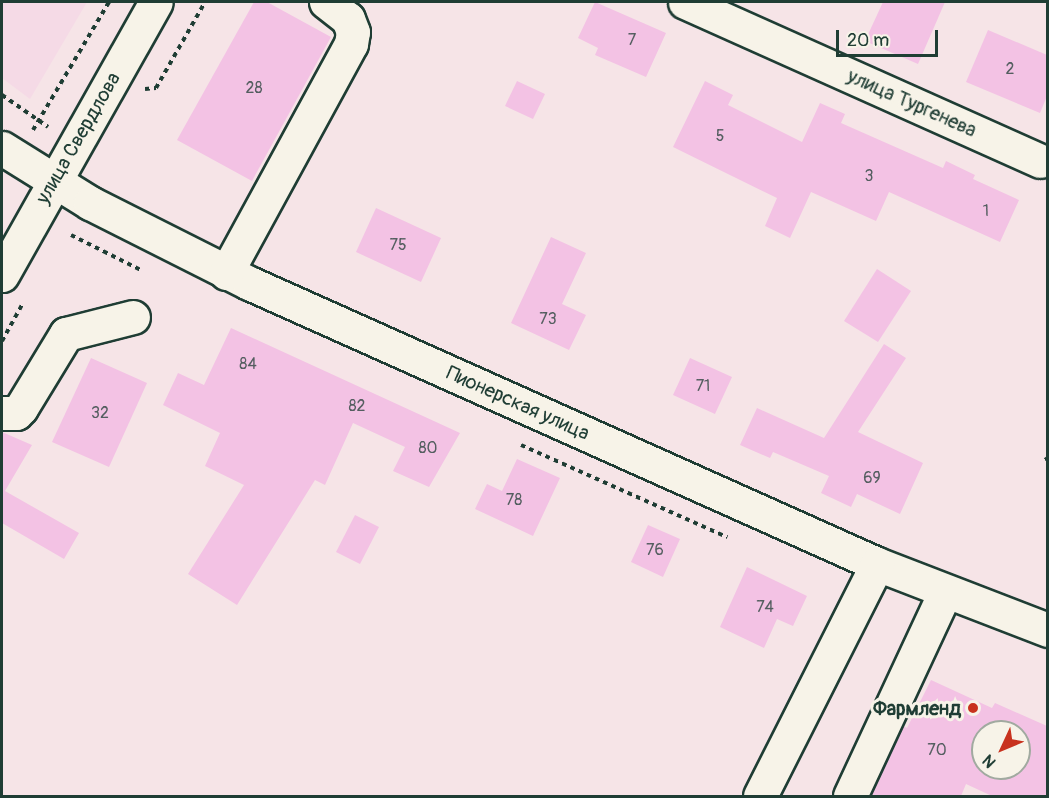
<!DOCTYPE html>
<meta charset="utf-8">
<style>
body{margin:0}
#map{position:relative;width:1049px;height:798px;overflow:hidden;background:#f6e4e7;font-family:Pangolin,sans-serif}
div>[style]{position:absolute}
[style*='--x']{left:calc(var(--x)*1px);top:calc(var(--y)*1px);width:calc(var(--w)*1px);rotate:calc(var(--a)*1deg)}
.built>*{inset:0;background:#f5dae6}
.building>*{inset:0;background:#f3c2e4}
.path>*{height:4px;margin-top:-2px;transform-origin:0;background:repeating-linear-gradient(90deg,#1f3d34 0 4.5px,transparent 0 9px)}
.roads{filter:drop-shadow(2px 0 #1f3d34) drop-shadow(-2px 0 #1f3d34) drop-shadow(0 2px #1f3d34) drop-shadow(0 -2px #1f3d34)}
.minor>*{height:33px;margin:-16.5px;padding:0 16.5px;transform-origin:16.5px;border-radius:16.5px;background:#f7f3e8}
.dots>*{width:16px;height:16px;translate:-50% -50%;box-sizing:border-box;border:3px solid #f7f3e8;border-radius:50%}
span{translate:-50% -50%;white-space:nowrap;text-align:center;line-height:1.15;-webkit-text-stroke:6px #f7f3e8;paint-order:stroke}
.number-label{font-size:16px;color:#545e60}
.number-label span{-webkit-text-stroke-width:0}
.street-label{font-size:20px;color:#1f3d34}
.poi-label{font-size:20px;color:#1f3d34;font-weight:700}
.right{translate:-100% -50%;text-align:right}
.frame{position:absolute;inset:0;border:3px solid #1f3d34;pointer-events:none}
.north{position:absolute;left:971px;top:720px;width:60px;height:60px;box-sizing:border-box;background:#f7f3e8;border:2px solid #a1aaa0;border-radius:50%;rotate:226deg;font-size:16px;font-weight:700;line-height:24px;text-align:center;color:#1f3d34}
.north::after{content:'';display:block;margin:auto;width:21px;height:27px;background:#c8321e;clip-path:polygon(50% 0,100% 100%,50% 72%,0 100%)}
.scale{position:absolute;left:836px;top:30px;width:102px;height:27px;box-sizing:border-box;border:3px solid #1f3d34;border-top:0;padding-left:8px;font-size:18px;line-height:21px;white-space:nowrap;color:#1f3d34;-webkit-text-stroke:4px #f7f3e8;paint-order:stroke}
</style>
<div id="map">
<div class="built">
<i style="clip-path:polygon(2px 2px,87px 2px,30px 99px,2px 78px)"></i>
</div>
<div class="building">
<i style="clip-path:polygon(254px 2px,267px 2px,331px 37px,252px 181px,177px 140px)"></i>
<i style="clip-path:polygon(595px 2px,666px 33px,646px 77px,595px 55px,598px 48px,578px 38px)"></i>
<i style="clip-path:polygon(883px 2px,945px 2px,918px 64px,865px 41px)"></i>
<i style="clip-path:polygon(988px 30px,1047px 55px,1047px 96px,1040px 113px,966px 82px)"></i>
<i style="clip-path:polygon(517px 81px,545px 94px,533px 119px,505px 106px)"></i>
<i style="clip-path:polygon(705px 81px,733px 95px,728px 105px,802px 142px,820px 103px,845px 114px,841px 123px,943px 168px,946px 161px,975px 175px,973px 179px,1019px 200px,1000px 242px,889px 192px,876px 221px,811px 192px,790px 238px,765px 226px,777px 198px,673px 147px)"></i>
<i style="clip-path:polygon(376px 208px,441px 238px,421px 282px,356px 252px)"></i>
<i style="clip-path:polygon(551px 237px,586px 253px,562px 304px,586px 315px,569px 350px,511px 323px)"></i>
<i style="clip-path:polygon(877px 269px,911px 291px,878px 342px,844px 321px)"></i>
<i style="clip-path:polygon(231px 328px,460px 433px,429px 487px,393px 471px,405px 447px,353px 423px,325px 485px,315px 480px,237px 605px,188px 574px,244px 485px,205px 466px,220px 433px,163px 405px,178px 373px,204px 385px)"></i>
<i style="clip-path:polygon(884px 344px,906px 358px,858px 432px,923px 463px,900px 514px,857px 494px,851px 507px,821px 493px,829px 476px,773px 452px,770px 458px,740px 445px,757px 408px,824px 438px)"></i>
<i style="clip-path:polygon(91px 358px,147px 383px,109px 467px,52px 442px)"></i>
<i style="clip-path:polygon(690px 358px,732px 377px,715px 414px,673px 395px)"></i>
<i style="clip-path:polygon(2px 432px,32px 445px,5px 491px,79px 533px,64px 559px,2px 523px)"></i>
<i style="clip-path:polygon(517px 459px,560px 478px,533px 536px,475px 509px,487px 484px,502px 491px)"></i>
<i style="clip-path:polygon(355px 515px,379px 527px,360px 564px,336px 552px)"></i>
<i style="clip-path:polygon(648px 525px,680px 539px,663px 577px,631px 562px)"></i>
<i style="clip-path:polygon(747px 567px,807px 596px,793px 626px,777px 619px,764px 648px,720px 627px)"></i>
<i style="clip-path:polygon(evenodd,931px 680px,992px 708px,995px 703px,1047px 726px,1047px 796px,992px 796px,966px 784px,961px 796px,870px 796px,903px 726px,907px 728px,931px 680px,983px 732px,1019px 732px,1019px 768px,983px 768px,983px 732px)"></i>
</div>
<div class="path">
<i style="--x:145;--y:89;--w:11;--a:-5"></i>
<i style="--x:156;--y:88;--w:99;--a:-60.3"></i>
<i style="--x:2;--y:95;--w:56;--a:34.8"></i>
<i style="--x:33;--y:130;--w:149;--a:-59.3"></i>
<i style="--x:71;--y:235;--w:78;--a:26.6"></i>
<i style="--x:2;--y:341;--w:43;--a:-61.1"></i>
<i style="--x:521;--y:445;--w:226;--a:24.1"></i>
<i style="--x:1045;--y:460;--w:4;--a:-34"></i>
</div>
<div class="roads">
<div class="minor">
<i style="--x:685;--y:2;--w:389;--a:24.1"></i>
<i style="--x:2;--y:148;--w:104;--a:32"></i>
<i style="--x:90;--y:203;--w:178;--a:26.7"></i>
<i style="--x:249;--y:283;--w:688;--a:24.11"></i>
<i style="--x:877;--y:564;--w:183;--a:21.1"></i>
<i style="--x:226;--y:273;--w:261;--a:-61.4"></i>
<i style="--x:351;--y:44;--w:12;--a:-81"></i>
<i style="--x:353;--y:32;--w:14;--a:-111"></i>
<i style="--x:348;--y:19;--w:28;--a:-142"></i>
<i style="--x:2;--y:275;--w:313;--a:-60.6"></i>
<i style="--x:2;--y:413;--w:14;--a:0"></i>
<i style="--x:16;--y:413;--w:7;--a:-45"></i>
<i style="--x:21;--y:408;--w:87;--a:-58.7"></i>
<i style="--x:66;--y:334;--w:69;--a:-14.2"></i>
<i style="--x:760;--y:796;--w:260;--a:-63.2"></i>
<i style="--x:850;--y:796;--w:225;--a:-65"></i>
</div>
</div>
<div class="dots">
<i style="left:973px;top:708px;background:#c8321e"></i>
</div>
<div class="number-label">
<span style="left:632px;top:40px">7</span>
<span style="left:1010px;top:69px">2</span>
<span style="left:254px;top:88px">28</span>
<span style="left:720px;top:136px">5</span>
<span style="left:869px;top:176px">3</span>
<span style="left:986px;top:211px">1</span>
<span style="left:398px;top:245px">75</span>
<span style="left:548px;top:319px">73</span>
<span style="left:248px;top:364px">84</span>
<span style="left:703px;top:386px">71</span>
<span style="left:357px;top:406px">82</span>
<span style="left:100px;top:413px">32</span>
<span style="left:428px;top:448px">80</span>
<span style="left:872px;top:478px">69</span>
<span style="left:514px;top:500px">78</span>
<span style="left:655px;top:550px">76</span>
<span style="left:765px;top:607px">74</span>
<span style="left:937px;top:750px">70</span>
</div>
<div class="street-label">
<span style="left:912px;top:103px;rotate:24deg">улица Тургенева</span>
<span style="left:78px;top:138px;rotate:-60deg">улица Свердлова</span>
<span style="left:518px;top:403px;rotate:24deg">Пионерская улица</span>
</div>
<div class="poi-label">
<span class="right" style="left:961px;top:708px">Фармленд</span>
</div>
<div class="frame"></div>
<div class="north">N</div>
<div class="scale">20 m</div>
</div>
